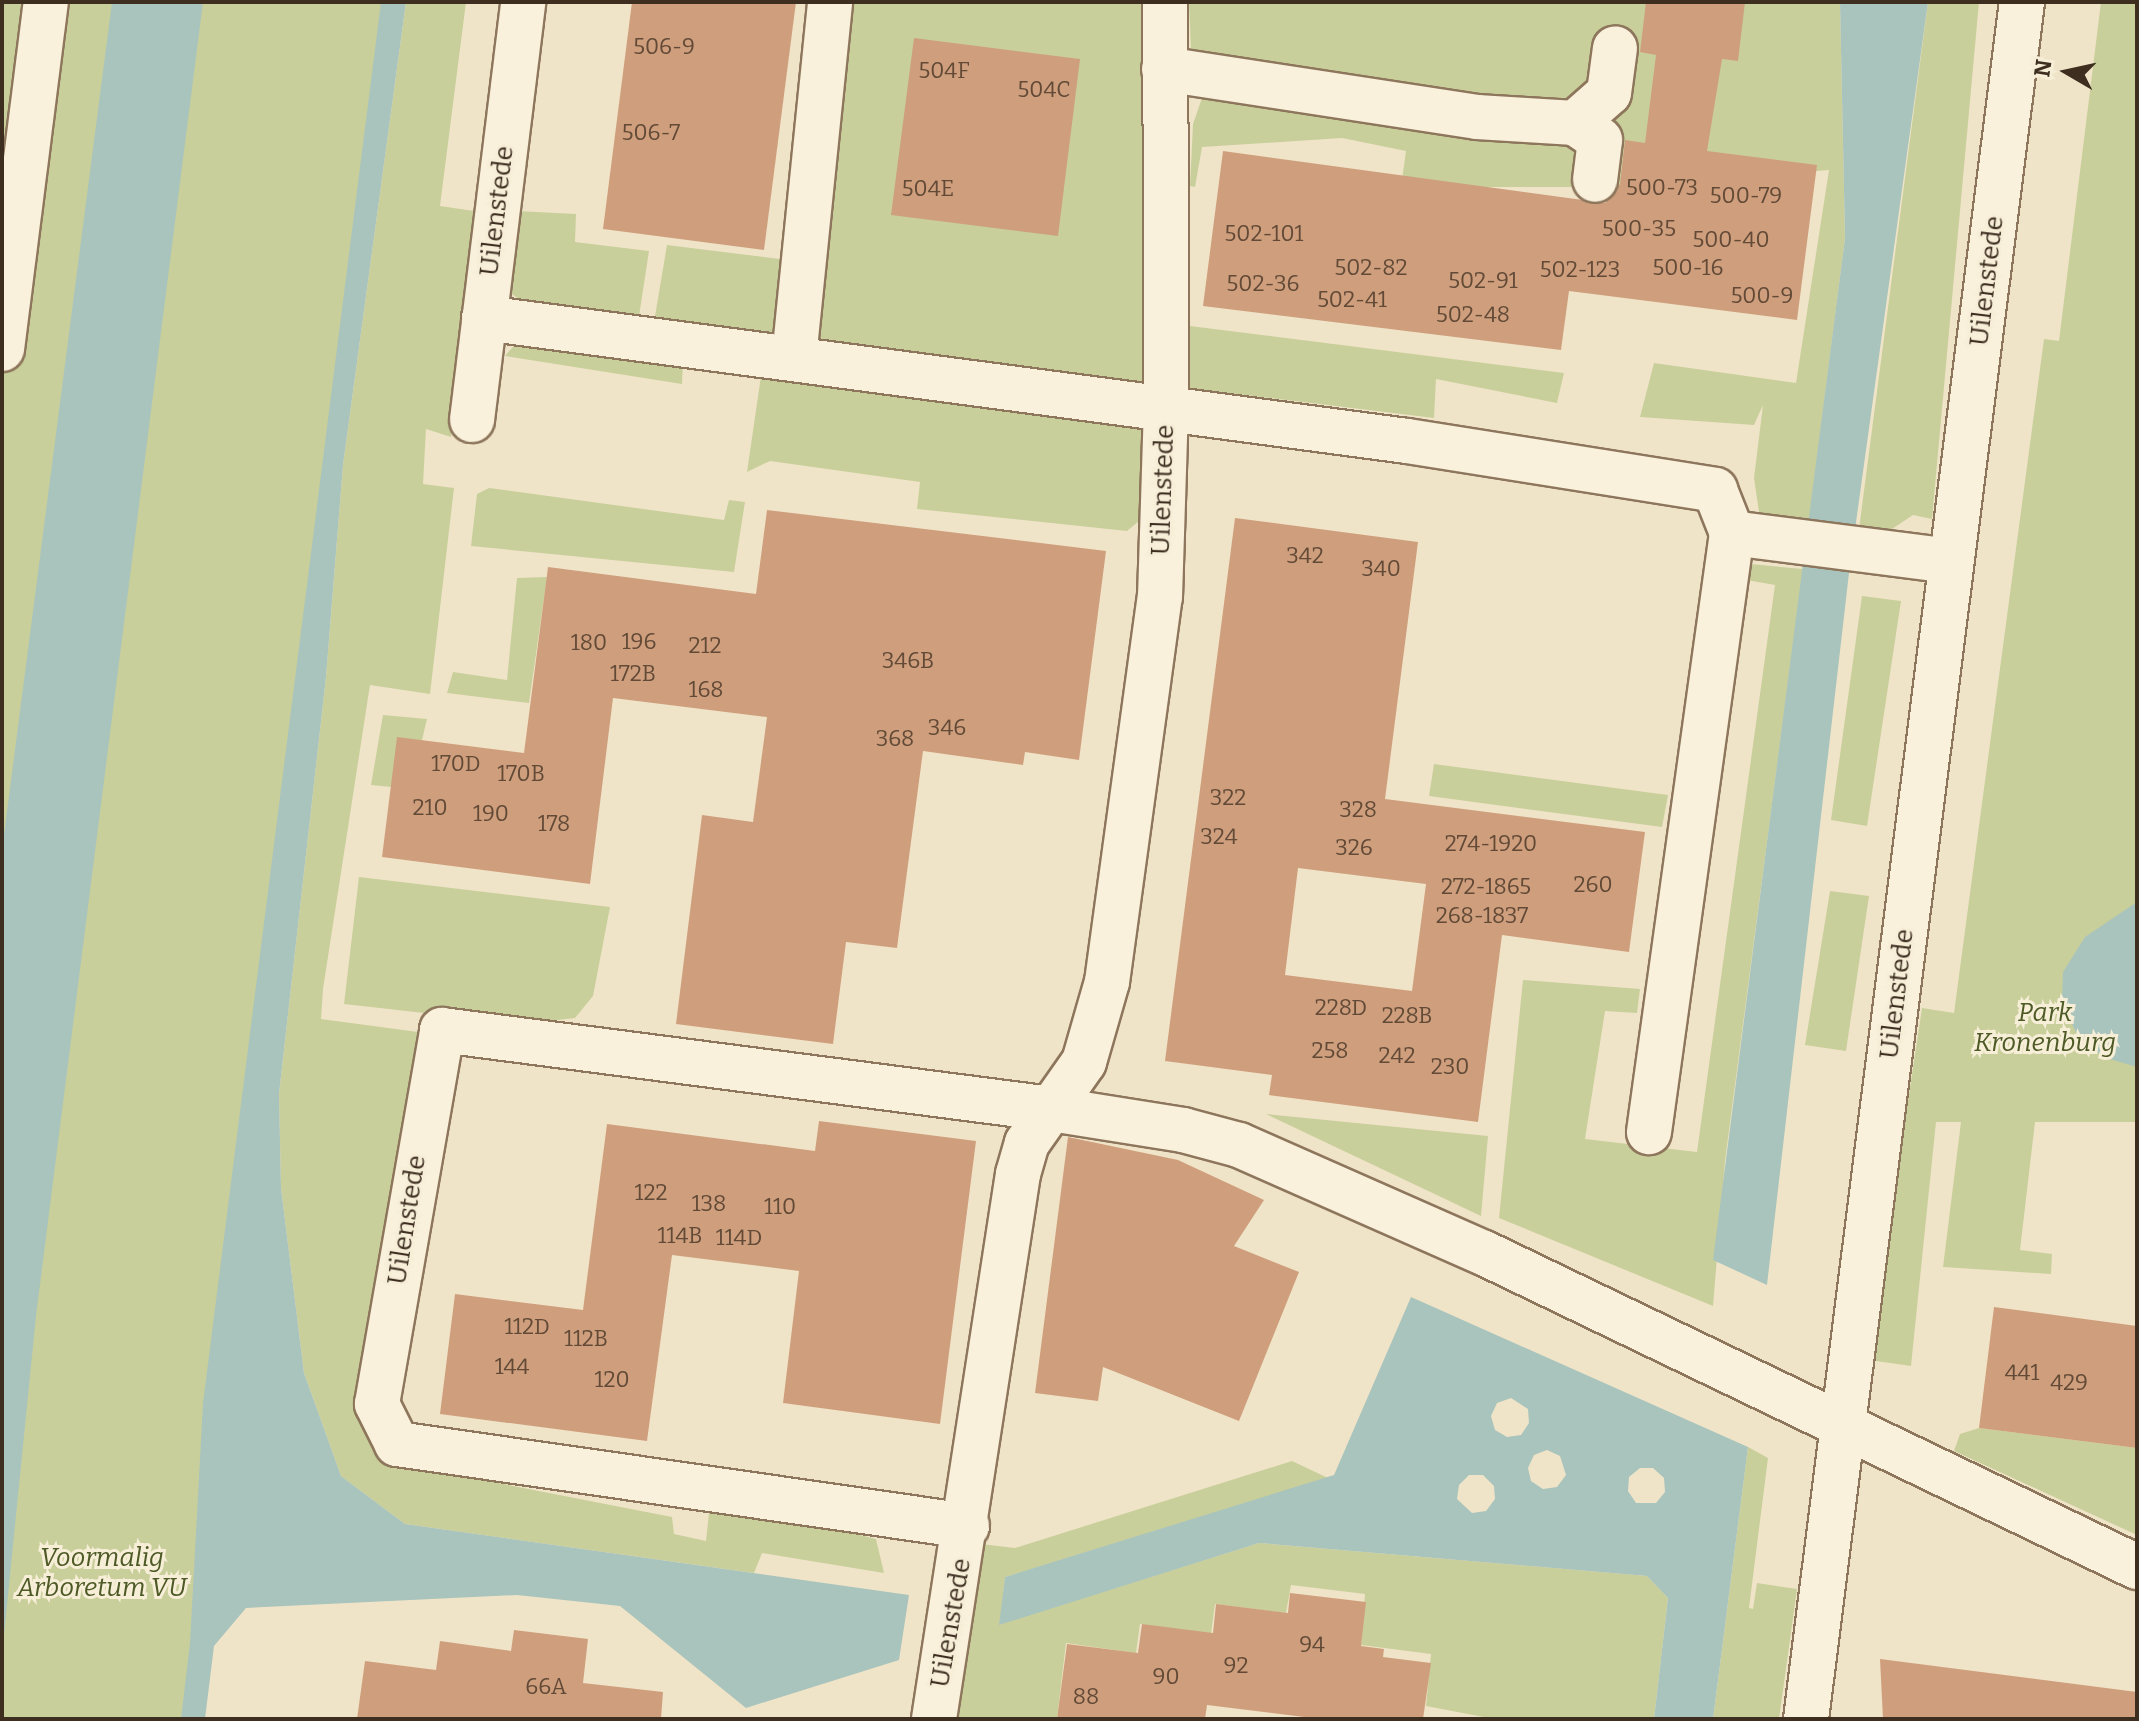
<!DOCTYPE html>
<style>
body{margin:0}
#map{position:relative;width:2139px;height:1721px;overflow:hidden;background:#f0e4c8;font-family:Bitter,serif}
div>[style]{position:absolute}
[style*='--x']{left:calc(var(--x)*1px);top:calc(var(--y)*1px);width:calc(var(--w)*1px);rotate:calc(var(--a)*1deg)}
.green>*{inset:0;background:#c9cf9b}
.water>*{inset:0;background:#a9c4bc}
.building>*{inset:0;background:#cf9f7d}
.roads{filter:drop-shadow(2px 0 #8d765c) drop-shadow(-2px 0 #8d765c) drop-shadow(0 2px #8d765c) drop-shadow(0 -2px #8d765c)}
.minor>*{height:44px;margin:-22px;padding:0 22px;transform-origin:22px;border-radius:22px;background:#faf1dc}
span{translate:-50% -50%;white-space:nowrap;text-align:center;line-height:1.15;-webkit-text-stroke:6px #f7eed8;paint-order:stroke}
.number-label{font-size:22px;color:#624a37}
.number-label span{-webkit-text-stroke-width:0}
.street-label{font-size:26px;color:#3d2e20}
.park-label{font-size:26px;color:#4d5a26;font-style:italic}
.frame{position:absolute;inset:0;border:4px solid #3d2e20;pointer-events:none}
.north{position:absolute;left:2027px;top:32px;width:80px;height:80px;-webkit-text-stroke:6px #f7eed8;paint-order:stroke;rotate:279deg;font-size:22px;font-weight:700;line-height:32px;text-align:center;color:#3d2e20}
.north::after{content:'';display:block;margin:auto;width:28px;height:36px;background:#3d2e20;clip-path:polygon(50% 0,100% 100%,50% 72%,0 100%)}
</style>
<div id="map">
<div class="green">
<i style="clip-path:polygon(2px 2px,119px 2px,2px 933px)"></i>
<i style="clip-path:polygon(198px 2px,387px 2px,185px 1719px,2px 1719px,2px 1568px)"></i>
<i style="clip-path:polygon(406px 2px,466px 2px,440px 206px,474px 211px,451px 437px,426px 429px,423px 484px,454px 488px,430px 694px,370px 685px,323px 989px,321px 1019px,418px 1032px,368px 1409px,391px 1462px,672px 1517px,674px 1534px,706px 1541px,710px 1504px,776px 1514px,876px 1539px,884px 1573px,762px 1553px,754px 1573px,405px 1524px,341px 1476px,304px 1373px,281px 1188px,279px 1094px,326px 677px,343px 465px)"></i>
<i style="clip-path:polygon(850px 2px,1151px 2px,1145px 389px,826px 353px,813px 331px)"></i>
<i style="clip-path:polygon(1189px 2px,1840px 2px,1845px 238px,1809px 521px,1759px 512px,1754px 478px,1763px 405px,1754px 425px,1640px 417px,1654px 363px,1796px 383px,1829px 170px,1608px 187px,1401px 187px,1406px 151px,1342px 138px,1202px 147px,1195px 187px,1190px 186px,1193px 124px,1202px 98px,1221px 87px,1191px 51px)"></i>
<i style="clip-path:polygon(1928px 2px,1979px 2px,1932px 519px,1913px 515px,1889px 531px,1859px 529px)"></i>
<i style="clip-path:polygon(2101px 2px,2137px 2px,2137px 1122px,2035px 1122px,2020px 1250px,2052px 1254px,2051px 1274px,1943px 1267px,1961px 1122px,1936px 1122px,1911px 1366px,1869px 1360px,1922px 1008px,1954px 1013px,2044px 339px,2059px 341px)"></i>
<i style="clip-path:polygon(517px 211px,576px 214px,575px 242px,649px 251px,638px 323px,537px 312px,509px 292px)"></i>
<i style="clip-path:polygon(667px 245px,796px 261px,776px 345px,653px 328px)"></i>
<i style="clip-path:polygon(1182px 325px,1564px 373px,1557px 403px,1436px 379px,1434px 418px,1187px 388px)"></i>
<i style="clip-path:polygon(520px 339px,683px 359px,682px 384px,505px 356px)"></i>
<i style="clip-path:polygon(762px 369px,1134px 416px,1146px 438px,1145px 516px,1127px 531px,917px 509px,920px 482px,770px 461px,747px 472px)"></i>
<i style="clip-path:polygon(489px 488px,724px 520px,729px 500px,745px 502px,734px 572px,471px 546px,477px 494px)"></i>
<i style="clip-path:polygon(1750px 564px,1803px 569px,1725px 1161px,1713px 1306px,1499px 1218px,1523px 980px,1640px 989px,1637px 1013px,1605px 1011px,1585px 1139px,1697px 1152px,1775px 585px,1735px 578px)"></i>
<i style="clip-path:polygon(547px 577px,529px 703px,447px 693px,453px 672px,507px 680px,517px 578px)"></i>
<i style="clip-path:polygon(1862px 596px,1901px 601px,1867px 826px,1831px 820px)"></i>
<i style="clip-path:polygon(383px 715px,427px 719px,422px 740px,391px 787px,371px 785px)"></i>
<i style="clip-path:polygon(1434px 764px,1668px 795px,1662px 827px,1429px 796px)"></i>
<i style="clip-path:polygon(359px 877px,610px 907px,593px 996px,575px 1018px,522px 1024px,344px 1004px)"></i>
<i style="clip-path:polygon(1830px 891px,1869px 896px,1846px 1051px,1805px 1045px)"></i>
<i style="clip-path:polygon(1266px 1114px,1488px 1136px,1481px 1216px)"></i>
<i style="clip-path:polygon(1979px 1428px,2137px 1448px,2137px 1535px,1954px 1451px,1960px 1434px)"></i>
<i style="clip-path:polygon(1748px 1447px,1768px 1458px,1749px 1608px,1753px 1609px,1757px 1583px,1797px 1589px,1779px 1719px,1713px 1719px)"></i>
<i style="clip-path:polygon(1292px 1461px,1328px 1478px,1005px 1577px,1000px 1624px,1259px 1543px,1647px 1576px,1668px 1598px,1654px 1719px,1494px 1719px,1426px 1706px,1431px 1654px,1361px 1645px,1365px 1594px,1291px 1585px,1286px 1613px,1215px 1604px,1211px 1634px,1140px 1624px,1136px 1653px,1066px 1643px,1057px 1719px,954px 1719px,981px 1544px,1015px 1548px)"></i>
</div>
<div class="water">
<i style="clip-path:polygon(112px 2px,203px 2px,36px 1316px,2px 1655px,2px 850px)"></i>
<i style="clip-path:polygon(381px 2px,406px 2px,343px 465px,326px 677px,279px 1094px,281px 1188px,304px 1373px,341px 1476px,405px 1524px,909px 1595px,899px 1660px,746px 1708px,620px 1606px,517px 1595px,246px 1608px,214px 1646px,205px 1719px,181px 1719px,190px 1643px,203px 1403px)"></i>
<i style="clip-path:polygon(1840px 2px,1928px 2px,1849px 573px,1767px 1285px,1713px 1260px,1845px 238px)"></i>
<i style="clip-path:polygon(2137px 902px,2137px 1067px,2103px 1057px,2077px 1035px,2062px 1001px,2063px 972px,2085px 937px)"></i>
<i style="clip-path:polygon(evenodd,1411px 1297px,1748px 1447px,1713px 1719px,1654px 1719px,1668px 1598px,1647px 1576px,1259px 1543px,999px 1625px,1005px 1577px,1334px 1475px,1411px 1297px,1511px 1398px,1528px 1409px,1529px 1423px,1521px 1435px,1507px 1437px,1495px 1430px,1491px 1416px,1497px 1403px,1511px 1398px,1411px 1297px,1547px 1450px,1560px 1456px,1566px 1475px,1557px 1487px,1543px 1489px,1531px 1481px,1528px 1468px,1534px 1455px,1547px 1450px,1411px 1297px,1640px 1468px,1653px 1468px,1664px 1478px,1665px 1492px,1656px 1503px,1636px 1503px,1628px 1491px,1629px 1477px,1640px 1468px,1411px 1297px,1469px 1475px,1483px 1475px,1494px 1486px,1495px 1499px,1486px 1511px,1472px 1513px,1457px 1499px,1459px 1485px,1469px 1475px)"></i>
</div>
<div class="building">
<i style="clip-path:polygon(632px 2px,796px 2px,764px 250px,603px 229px)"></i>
<i style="clip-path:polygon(1646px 2px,1745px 2px,1738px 61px,1722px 59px,1707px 151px,1817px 165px,1797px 320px,1569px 291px,1561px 350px,1203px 306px,1223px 151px,1605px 203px,1620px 184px,1625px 140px,1645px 143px,1656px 55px,1640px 52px)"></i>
<i style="clip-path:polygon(914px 38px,1080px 59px,1058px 236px,891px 215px)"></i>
<i style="clip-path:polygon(767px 510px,1106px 551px,1079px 760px,1025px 752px,1023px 765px,923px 751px,897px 948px,846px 942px,833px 1044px,676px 1024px,702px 815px,753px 822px,767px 717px,613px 698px,590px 884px,382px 857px,397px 737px,524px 753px,548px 567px,756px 594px)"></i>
<i style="clip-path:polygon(evenodd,1235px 518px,1418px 542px,1385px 799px,1645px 832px,1629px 952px,1502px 935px,1478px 1122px,1269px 1095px,1272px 1075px,1165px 1061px,1235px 518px,1298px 868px,1426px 884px,1412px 991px,1285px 975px,1298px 868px)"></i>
<i style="clip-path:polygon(819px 1121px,976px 1141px,940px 1424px,783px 1403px,799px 1271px,672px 1255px,647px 1441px,440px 1414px,455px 1294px,583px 1310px,607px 1124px,815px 1151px)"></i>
<i style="clip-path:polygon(1068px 1137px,1178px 1160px,1264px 1200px,1234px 1246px,1299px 1272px,1239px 1421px,1103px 1367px,1098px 1401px,1035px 1393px)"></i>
<i style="clip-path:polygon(1994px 1307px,2137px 1326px,2137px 1448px,1979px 1428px)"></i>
<i style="clip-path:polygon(1290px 1593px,1366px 1602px,1361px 1646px,1384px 1649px,1383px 1657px,1431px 1663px,1423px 1719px,1320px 1719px,1207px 1705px,1205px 1719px,1057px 1719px,1067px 1644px,1138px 1653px,1142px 1624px,1213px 1633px,1216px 1604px,1288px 1613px)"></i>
<i style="clip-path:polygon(514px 1630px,588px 1639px,583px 1683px,663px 1692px,661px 1719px,357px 1719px,365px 1661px,436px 1670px,440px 1641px,511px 1651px)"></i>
<i style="clip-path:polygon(1880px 1659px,2137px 1692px,2137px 1719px,1883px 1719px)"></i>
</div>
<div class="roads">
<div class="minor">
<i style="--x:1164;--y:69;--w:317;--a:8.7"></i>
<i style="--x:1477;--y:117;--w:98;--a:3.5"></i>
<i style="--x:1575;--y:123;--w:45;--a:-41.4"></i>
<i style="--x:1609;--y:93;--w:45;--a:-82.4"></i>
<i style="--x:1575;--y:123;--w:30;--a:34"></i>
<i style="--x:1600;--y:140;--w:40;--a:97.1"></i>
<i style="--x:484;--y:318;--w:931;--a:7.59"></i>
<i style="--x:1407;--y:441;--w:312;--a:9"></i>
<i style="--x:1715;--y:490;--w:46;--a:68.4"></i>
<i style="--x:1732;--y:533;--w:605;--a:97.89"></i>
<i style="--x:2;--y:349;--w:350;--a:-82.8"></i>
<i style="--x:794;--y:358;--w:358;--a:-84.2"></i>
<i style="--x:472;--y:420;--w:421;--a:-83"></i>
<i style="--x:1732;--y:533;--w:221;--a:7.3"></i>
<i style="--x:967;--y:1526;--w:576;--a:-171.81"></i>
<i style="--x:397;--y:1444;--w:45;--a:-116.6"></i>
<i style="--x:377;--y:1404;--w:380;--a:-80.1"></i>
<i style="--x:442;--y:1030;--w:614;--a:7.39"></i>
<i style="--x:1051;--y:1109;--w:134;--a:9"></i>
<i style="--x:1183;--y:1130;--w:58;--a:15"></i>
<i style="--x:1239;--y:1145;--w:268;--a:23.8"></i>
<i style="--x:1484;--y:1253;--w:725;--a:25.68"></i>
<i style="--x:934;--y:1719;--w:551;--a:-81.24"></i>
<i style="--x:1018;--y:1174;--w:32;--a:-74"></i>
<i style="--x:1027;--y:1143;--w:99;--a:-54.9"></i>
<i style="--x:1084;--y:1062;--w:83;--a:-74"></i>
<i style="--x:1107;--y:982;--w:389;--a:-82.2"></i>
<i style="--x:1160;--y:597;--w:190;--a:-88.2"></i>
<i style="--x:1166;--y:407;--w:405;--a:-90.1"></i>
<i style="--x:1806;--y:1719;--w:1731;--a:-82.83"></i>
</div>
</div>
<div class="number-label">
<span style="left:664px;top:47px">506-9</span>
<span style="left:944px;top:71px">504F</span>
<span style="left:1044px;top:90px">504C</span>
<span style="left:651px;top:133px">506-7</span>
<span style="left:1662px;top:188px">500-73</span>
<span style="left:928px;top:189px">504E</span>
<span style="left:1746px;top:196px">500-79</span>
<span style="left:1639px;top:229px">500-35</span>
<span style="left:1264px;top:234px">502-101</span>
<span style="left:1731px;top:240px">500-40</span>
<span style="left:1371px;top:268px">502-82</span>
<span style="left:1688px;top:268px">500-16</span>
<span style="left:1580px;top:270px">502-123</span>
<span style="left:1483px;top:281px">502-91</span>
<span style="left:1263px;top:284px">502-36</span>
<span style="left:1762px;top:296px">500-9</span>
<span style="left:1352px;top:300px">502-41</span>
<span style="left:1473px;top:315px">502-48</span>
<span style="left:1305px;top:556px">342</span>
<span style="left:1381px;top:569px">340</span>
<span style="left:639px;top:642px">196</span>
<span style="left:589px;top:643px">180</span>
<span style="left:705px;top:646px">212</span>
<span style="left:908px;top:661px">346B</span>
<span style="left:633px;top:674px">172B</span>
<span style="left:706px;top:690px">168</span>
<span style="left:947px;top:728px">346</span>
<span style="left:895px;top:739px">368</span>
<span style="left:456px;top:764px">170D</span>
<span style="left:521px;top:774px">170B</span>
<span style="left:1228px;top:798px">322</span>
<span style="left:430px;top:808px">210</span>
<span style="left:1358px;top:810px">328</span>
<span style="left:491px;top:814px">190</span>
<span style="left:554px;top:824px">178</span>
<span style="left:1219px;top:837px">324</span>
<span style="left:1491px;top:844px">274-1920</span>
<span style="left:1354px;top:848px">326</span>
<span style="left:1593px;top:885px">260</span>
<span style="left:1486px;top:887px">272-1865</span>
<span style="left:1482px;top:916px">268-1837</span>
<span style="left:1341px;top:1008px">228D</span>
<span style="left:1407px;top:1016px">228B</span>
<span style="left:1330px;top:1051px">258</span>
<span style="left:1397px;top:1056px">242</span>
<span style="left:1450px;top:1067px">230</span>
<span style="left:651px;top:1193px">122</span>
<span style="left:709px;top:1204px">138</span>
<span style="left:780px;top:1207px">110</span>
<span style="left:680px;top:1236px">114B</span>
<span style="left:739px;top:1238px">114D</span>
<span style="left:527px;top:1327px">112D</span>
<span style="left:586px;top:1339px">112B</span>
<span style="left:512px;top:1367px">144</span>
<span style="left:2022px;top:1373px">441</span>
<span style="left:612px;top:1380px">120</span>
<span style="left:2069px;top:1383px">429</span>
<span style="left:1312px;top:1645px">94</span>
<span style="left:1236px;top:1666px">92</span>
<span style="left:1166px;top:1677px">90</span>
<span style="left:546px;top:1687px">66A</span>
<span style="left:1086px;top:1697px">88</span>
</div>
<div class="street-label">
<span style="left:497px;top:211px;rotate:-83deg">Uilenstede</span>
<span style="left:1987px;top:281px;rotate:-83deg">Uilenstede</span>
<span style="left:1163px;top:490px;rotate:-88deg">Uilenstede</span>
<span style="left:1897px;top:994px;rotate:-83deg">Uilenstede</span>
<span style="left:407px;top:1220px;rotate:-81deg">Uilenstede</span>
<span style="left:951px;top:1623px;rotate:-80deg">Uilenstede</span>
</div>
<div class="park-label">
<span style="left:2045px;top:1028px">Park<br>Kronenburg</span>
<span style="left:102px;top:1573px">Voormalig<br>Arboretum VU</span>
</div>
<div class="frame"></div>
<div class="north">N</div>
</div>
